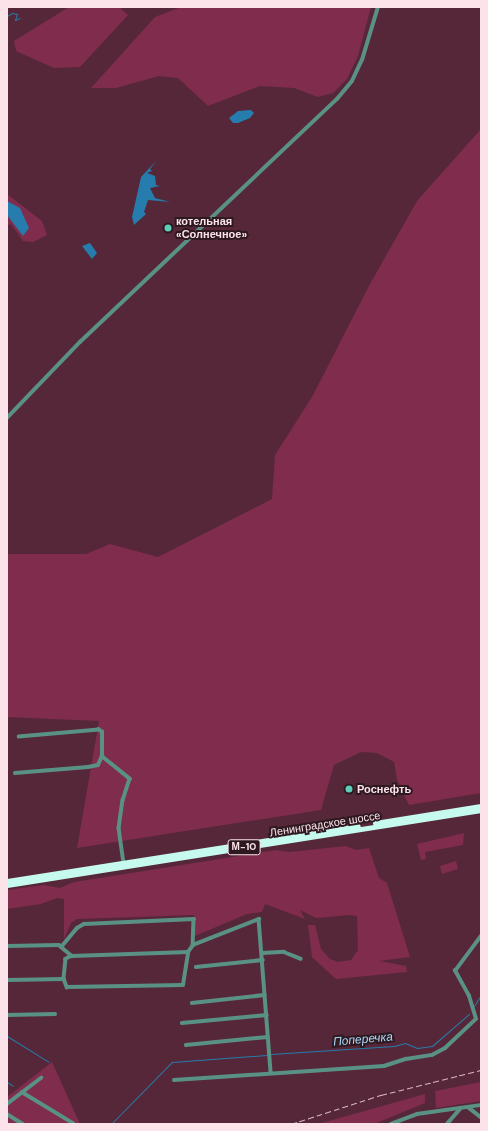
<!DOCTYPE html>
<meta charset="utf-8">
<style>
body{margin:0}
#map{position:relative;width:488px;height:1131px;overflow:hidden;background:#562738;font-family:"DM Sans",sans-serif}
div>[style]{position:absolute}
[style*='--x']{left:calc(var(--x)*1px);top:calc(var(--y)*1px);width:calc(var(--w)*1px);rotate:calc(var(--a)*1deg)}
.green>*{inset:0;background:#7f2c4d}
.water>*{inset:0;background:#267cac}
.stream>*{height:1px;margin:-0.5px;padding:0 0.5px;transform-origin:0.5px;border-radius:0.5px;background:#267cac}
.minor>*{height:3.5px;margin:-1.75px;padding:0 1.75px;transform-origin:1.75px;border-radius:1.75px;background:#5a9185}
.highway>*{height:5px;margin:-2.5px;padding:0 2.5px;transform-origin:2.5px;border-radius:2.5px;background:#c7faee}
.rail>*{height:1px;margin-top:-0.5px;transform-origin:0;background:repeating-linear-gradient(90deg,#d5b7c0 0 6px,transparent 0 9px)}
.dots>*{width:11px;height:11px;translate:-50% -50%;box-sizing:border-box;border:2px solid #2e1920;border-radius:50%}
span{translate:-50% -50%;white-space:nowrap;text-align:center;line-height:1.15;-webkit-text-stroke:4px #2e1920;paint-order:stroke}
.shield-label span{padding:1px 3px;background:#2e1920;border:1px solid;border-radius:3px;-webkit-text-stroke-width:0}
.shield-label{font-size:10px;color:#fce3ea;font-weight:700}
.poi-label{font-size:11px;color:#fce3ea;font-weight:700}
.left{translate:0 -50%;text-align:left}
.street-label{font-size:11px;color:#fce3ea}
.water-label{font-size:12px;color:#a9d8f9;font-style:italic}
.frame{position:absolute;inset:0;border:8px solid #fce3ea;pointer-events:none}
</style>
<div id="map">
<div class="green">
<i style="clip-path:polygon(69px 7px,119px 7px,128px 15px,80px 67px,54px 68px,16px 51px,14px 41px)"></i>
<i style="clip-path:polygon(181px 7px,371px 7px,358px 56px,347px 79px,333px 93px,318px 97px,294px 88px,260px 86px,208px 106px,178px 78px,159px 76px,116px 88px,91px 88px,155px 17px)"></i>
<i style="clip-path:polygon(481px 129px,481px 793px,409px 805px,397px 780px,394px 762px,377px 753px,361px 752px,334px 765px,321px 810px,77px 848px,99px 721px,7px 717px,7px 554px,86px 554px,110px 544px,158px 557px,272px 499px,275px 455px,312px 397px,370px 284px,417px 201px)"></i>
<i style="clip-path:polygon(7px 194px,42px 221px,47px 235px,33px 242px,23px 241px,11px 224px,7px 226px)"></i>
<i style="clip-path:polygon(464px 833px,463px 845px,425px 852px,426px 859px,421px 860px,417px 844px)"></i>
<i style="clip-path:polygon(346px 846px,356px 850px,369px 848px,379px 878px,387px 883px,410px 957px,379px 961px,406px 966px,407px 972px,336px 979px,312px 957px,308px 925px,315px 925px,321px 949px,330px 959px,338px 962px,351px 960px,358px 950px,357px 916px,349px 915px,316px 918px,300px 910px,305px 919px,265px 904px,262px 912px,247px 914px,195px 936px,194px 915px,77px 919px,71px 923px,64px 939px,64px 899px,57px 898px,41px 904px,7px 909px,7px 890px,44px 885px,60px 888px,74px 882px,276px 850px,289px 852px)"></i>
<i style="clip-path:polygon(456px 861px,458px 869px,442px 874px,440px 866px)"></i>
<i style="clip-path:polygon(52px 1062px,80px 1124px,7px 1124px,7px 1097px)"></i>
<i style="clip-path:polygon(481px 1082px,481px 1101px,436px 1108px,435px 1091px)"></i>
<i style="clip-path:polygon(425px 1094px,425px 1103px,374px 1124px,318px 1124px)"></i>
</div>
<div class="water">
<i style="clip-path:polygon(251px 110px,254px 113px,250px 118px,238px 123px,233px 123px,229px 118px,238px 111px)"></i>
<i style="clip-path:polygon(157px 160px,150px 169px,152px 171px,147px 173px,155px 176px,156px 185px,160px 186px,150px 188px,155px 198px,170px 202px,148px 200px,144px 212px,146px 214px,134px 225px,132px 217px,141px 177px)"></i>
<i style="clip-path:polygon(7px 201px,20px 208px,29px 228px,23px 236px,7px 215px)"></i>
<i style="clip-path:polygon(90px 243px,97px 253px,92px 259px,82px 246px)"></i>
</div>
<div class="stream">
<i style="--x:7;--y:16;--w:6;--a:-31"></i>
<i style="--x:12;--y:13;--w:5;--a:11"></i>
<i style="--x:17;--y:14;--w:6;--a:108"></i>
<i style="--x:15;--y:20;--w:5;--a:-22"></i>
<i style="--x:474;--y:1006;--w:13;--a:-58"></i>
<i style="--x:7;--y:1036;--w:49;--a:31.8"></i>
<i style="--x:271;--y:1054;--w:123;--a:-3.7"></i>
<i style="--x:394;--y:1046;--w:11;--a:-15"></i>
<i style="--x:405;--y:1043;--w:13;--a:23"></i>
<i style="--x:417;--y:1048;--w:15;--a:-8"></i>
<i style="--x:432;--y:1046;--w:49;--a:-40.9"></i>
<i style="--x:7;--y:1082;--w:7;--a:34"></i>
<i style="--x:111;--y:1124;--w:87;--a:-45.5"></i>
<i style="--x:172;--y:1062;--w:95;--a:-4.2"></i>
</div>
<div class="minor">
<i style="--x:7;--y:418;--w:105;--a:-46.2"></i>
<i style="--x:80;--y:342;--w:354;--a:-43.4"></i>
<i style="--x:337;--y:99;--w:23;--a:-50"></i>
<i style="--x:352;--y:81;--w:23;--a:-65"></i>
<i style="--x:362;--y:60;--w:55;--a:-73.2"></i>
<i style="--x:102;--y:756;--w:36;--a:39"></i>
<i style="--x:130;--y:779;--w:22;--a:108"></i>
<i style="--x:123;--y:800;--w:28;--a:98"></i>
<i style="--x:119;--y:828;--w:35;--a:82"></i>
<i style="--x:15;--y:773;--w:73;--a:-4.7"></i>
<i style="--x:88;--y:767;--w:10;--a:-11"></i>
<i style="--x:98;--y:765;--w:10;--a:-66"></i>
<i style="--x:102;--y:756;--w:24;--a:-90"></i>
<i style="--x:102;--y:732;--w:4;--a:-146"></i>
<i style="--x:99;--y:730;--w:80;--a:175"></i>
<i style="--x:7;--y:946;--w:52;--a:-1.1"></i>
<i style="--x:59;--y:945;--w:17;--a:40"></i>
<i style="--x:72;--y:956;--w:116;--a:-2"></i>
<i style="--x:188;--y:952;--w:9;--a:-54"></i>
<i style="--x:193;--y:945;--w:71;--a:-21.5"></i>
<i style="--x:259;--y:919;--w:153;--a:85.5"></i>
<i style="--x:62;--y:946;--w:23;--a:-50"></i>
<i style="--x:77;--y:928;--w:8;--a:-30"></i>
<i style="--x:84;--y:924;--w:110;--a:-2.6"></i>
<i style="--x:194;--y:919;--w:26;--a:92"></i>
<i style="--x:262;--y:953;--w:22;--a:-3"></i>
<i style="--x:284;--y:952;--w:18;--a:22"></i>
<i style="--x:72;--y:956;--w:7;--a:153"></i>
<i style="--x:66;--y:959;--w:20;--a:96"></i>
<i style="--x:64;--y:979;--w:9;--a:69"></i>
<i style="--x:67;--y:987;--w:116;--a:-1"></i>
<i style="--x:183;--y:985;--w:33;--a:-81"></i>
<i style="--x:196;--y:967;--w:67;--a:-6"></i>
<i style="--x:7;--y:980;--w:57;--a:-1"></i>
<i style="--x:192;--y:1003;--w:73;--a:-6.3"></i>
<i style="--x:7;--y:1015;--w:48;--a:-1.2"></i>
<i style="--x:182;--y:1023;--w:85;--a:-5.4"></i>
<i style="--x:186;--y:1045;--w:82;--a:-5.6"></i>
<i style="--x:174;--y:1080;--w:210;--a:-3.8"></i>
<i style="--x:384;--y:1066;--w:23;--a:-18"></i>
<i style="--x:406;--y:1059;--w:26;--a:-9"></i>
<i style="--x:432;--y:1055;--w:15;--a:-28"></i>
<i style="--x:445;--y:1048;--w:42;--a:-43.1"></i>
<i style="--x:476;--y:1019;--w:24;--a:-107"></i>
<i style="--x:469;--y:996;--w:29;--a:-119"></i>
<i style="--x:455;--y:971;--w:44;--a:-53.4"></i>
<i style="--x:22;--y:1092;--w:60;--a:31.3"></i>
<i style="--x:7;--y:1104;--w:43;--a:-37.4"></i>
<i style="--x:468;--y:1107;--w:16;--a:38"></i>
<i style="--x:7;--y:1114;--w:19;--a:32"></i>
<i style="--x:391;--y:1124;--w:28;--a:-21"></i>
<i style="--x:417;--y:1114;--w:65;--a:-8"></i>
<i style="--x:447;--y:1124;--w:21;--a:-49"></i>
</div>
<div class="highway">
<i style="--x:375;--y:823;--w:107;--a:-9.1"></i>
<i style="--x:7;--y:881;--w:355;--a:-8.9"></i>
<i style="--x:7;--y:885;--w:480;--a:-9"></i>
</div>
<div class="rail">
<i style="--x:291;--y:1124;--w:95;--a:-17.9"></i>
<i style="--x:381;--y:1095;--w:103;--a:-14"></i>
</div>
<div class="dots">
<i style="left:168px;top:228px;background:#5eceb8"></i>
<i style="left:349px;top:789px;background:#5eceb8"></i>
</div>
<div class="shield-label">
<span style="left:244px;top:847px">М-10</span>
</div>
<div class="poi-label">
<span class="left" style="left:176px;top:228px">котельная<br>«Солнечное»</span>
<span class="left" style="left:357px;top:789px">Роснефть</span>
</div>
<div class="street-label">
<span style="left:325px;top:824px;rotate:-9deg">Ленинградское шоссе</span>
</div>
<div class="water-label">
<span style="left:363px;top:1040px;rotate:-5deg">Поперечка</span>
</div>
<div class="frame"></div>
</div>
